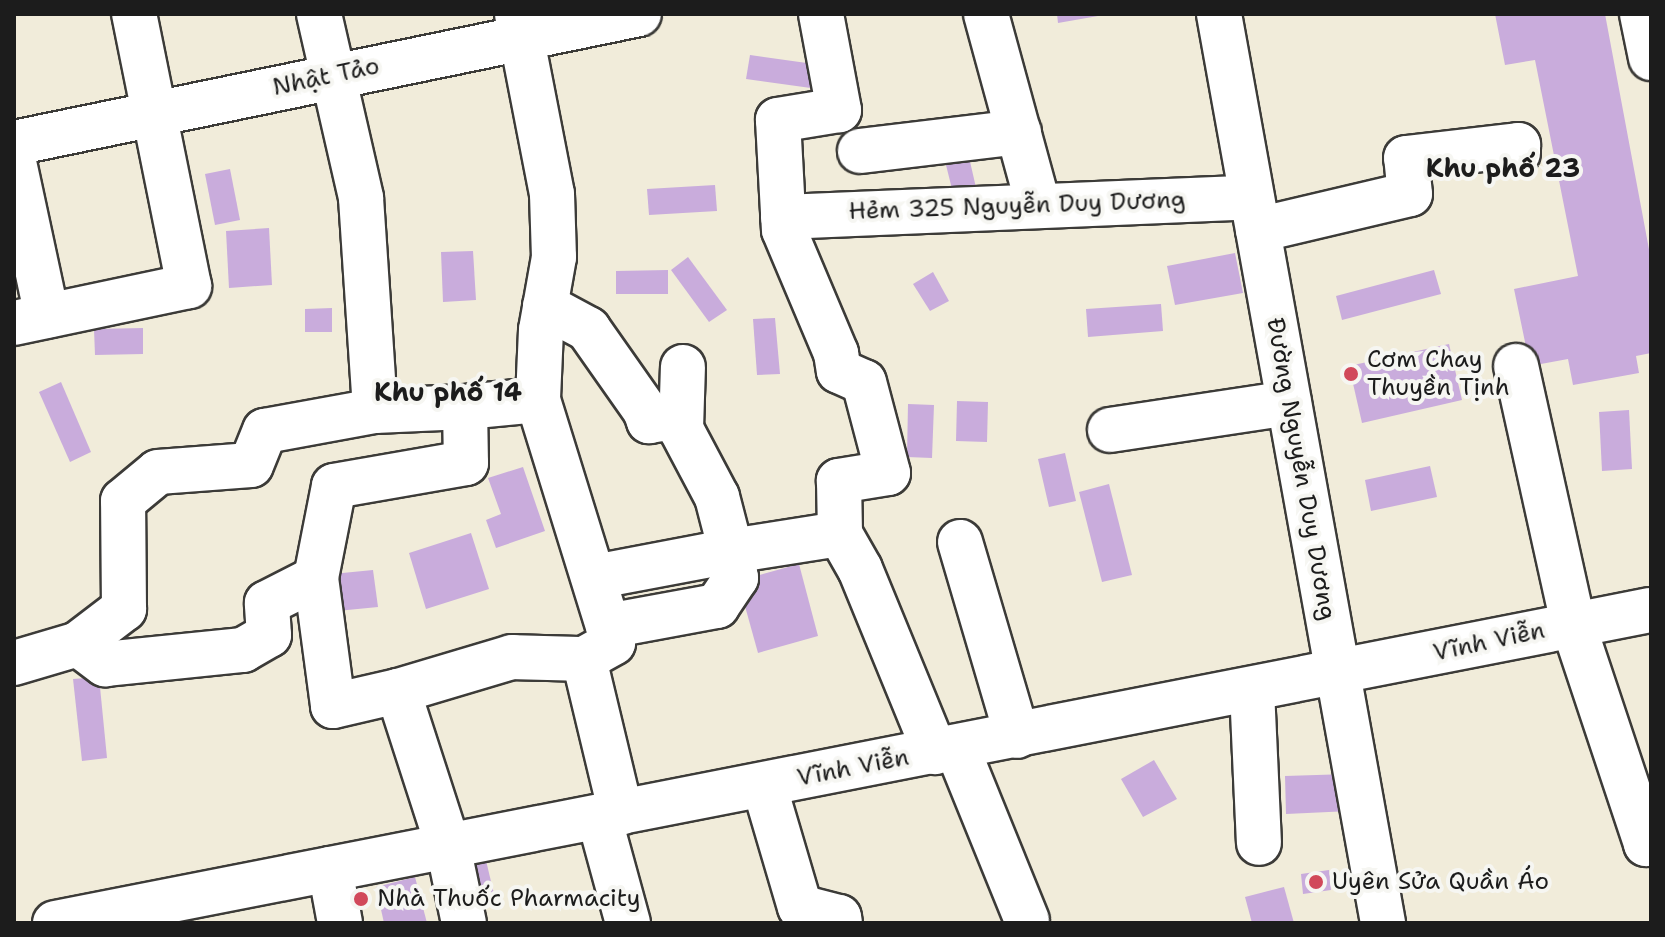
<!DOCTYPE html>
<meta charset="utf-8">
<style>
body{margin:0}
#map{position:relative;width:1665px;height:937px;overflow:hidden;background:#f1ecda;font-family:"Shantell Sans",sans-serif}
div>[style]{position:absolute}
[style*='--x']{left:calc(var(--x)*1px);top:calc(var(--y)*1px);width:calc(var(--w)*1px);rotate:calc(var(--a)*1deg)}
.building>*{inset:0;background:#c9acdc}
.roads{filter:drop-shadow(2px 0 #3c3b38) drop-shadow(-2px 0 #3c3b38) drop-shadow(0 2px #3c3b38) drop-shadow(0 -2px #3c3b38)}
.minor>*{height:44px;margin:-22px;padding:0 22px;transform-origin:22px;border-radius:22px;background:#fff}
.dots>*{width:22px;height:22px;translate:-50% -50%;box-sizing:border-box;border:4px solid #f6f6f2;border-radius:50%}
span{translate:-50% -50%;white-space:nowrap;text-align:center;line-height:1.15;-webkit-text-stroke:8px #f6f6f2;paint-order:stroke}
.street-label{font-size:24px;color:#1c1c1c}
.poi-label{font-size:24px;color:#1c1c1c}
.left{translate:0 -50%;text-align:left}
.neighbourhood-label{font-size:26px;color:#1c1c1c;font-weight:700}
.frame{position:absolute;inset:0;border:16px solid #1c1c1c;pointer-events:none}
</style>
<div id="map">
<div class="building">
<i style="clip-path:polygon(1057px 14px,1098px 14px,1098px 16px,1058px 23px)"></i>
<i style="clip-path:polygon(1495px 14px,1605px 14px,1651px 260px,1651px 353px,1636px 356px,1639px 373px,1573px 385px,1568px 359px,1530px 366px,1514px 289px,1578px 276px,1535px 60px,1505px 65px)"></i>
<i style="clip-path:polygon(750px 55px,821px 65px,818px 89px,746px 79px)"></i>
<i style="clip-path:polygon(966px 144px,977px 192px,954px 197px,942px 149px)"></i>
<i style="clip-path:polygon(230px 169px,240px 220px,215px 225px,205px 174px)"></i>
<i style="clip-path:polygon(715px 185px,717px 211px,649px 215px,647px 189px)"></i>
<i style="clip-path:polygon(269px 228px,272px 285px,229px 288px,226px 231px)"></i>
<i style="clip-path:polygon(473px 251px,476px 300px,443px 302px,441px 252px)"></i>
<i style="clip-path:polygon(1235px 253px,1243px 293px,1175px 305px,1167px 266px)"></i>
<i style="clip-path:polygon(688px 257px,727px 310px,709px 322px,671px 270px)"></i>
<i style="clip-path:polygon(668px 270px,668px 294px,616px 294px,616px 271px)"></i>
<i style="clip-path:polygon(1434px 270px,1441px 294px,1342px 320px,1336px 296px)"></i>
<i style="clip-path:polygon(933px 272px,949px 301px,930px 311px,913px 284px)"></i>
<i style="clip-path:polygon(1161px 304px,1163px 331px,1088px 337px,1086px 309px)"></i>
<i style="clip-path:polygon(332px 308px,332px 332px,305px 332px,305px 309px)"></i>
<i style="clip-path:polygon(775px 318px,780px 374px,757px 375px,753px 319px)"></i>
<i style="clip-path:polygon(143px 328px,143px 354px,95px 355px,94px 329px)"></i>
<i style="clip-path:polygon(1449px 344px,1462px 400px,1362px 423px,1349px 366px)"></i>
<i style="clip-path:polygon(61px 382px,91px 452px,70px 462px,39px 392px)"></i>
<i style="clip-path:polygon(957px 401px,988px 402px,987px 442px,956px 441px)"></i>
<i style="clip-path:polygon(908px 404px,934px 405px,932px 458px,907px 457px)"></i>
<i style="clip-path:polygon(1629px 410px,1632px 469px,1602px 471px,1599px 412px)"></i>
<i style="clip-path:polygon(1065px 453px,1076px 501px,1049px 507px,1038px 459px)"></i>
<i style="clip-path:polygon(1430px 466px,1437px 497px,1371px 511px,1365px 480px)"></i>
<i style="clip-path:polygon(523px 467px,545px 531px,496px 548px,486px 520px,501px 514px,488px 478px)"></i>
<i style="clip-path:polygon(1109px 484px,1132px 575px,1102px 582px,1079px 492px)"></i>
<i style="clip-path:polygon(471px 533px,489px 589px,426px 609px,409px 553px)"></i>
<i style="clip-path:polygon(799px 564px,818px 636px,758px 653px,738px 581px)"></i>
<i style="clip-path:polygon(373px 570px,378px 607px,327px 612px,322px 575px)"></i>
<i style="clip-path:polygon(99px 677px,107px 758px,82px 761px,73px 679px)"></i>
<i style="clip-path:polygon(1154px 760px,1177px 799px,1143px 817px,1121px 779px)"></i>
<i style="clip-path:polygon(1348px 774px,1350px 811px,1286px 814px,1285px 776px)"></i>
<i style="clip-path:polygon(483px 848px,494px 894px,466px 900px,456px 854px)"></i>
<i style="clip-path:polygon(1329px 870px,1331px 890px,1303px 894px,1301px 874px)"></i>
<i style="clip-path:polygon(415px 877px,427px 923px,384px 923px,376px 887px)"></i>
<i style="clip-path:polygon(1284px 887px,1294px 923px,1252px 923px,1245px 897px)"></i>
</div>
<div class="roads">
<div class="minor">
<i style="--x:319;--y:14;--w:189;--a:77.1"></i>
<i style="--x:361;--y:198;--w:213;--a:86.2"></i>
<i style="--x:517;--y:14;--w:183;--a:79"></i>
<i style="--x:552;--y:194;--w:63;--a:88.2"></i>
<i style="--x:554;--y:257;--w:74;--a:100.1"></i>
<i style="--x:541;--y:330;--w:70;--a:92.5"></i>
<i style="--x:538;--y:400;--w:254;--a:72.8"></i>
<i style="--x:613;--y:643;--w:33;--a:151"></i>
<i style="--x:584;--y:659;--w:158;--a:76.5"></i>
<i style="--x:821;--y:14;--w:98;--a:79.4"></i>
<i style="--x:839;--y:110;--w:62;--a:170.7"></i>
<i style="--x:778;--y:120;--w:110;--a:86.9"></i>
<i style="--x:784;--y:230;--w:134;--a:67.1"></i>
<i style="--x:836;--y:353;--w:18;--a:81"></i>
<i style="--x:839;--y:371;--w:27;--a:24"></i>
<i style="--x:864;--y:382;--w:94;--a:75.2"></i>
<i style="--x:888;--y:473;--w:50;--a:170.7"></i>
<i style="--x:839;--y:481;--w:53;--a:88.9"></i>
<i style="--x:840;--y:534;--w:40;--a:60.3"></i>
<i style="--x:860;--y:569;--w:198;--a:67.7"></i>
<i style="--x:986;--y:14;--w:197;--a:74.7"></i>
<i style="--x:1219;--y:14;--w:924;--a:79.77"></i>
<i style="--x:1642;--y:14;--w:45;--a:78.4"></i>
<i style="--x:14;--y:143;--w:638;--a:-11.66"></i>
<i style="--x:860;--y:151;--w:160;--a:-6.8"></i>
<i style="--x:14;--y:162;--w:157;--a:77.9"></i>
<i style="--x:783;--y:217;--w:469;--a:-2.4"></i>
<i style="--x:1258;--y:230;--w:156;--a:-13.3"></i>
<i style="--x:1410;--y:194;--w:36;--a:-96"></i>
<i style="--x:1406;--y:158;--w:113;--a:-6.6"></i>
<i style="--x:1518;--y:145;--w:8;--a:90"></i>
<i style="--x:545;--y:306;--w:49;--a:28.1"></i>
<i style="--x:588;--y:329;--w:99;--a:54.9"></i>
<i style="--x:645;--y:410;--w:12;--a:70"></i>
<i style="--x:649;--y:421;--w:32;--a:-9"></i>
<i style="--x:14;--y:323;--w:179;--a:-11.9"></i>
<i style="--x:189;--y:286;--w:278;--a:-101.4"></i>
<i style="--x:1516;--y:366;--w:264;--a:77.5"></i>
<i style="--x:1573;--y:624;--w:232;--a:71.6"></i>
<i style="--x:1646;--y:844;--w:5;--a:-22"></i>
<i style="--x:465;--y:407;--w:73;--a:-5.5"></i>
<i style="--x:1110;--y:430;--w:181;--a:-8.6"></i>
<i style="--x:960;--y:542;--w:202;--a:73.6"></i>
<i style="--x:594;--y:577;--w:139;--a:-10.7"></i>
<i style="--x:731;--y:551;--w:56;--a:-104.5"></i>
<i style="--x:717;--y:497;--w:77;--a:-117.9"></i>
<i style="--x:681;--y:429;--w:62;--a:-88.2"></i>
<i style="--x:608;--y:626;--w:111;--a:-10.4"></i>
<i style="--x:717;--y:606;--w:34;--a:-56"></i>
<i style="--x:736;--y:578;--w:27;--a:-100"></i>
<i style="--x:731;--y:551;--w:110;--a:-8.9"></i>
<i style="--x:78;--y:644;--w:34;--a:37"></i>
<i style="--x:105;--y:664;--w:139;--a:-5.8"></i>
<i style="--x:243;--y:650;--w:30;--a:-30"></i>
<i style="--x:269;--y:635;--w:32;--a:-94"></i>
<i style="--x:267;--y:603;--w:55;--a:-27"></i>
<i style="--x:14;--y:663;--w:67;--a:-16.5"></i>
<i style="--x:78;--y:644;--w:58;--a:-37.3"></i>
<i style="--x:124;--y:609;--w:108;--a:-90.5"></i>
<i style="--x:123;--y:501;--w:45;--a:-39.6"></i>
<i style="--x:158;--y:472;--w:93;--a:-4.3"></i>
<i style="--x:251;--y:465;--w:37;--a:-68"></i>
<i style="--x:265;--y:431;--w:112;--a:-10.3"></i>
<i style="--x:375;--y:411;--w:90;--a:-2.5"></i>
<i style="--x:465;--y:407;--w:56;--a:89"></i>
<i style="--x:466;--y:463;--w:134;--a:170.1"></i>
<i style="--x:334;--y:486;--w:94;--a:101.1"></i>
<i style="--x:316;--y:578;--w:129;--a:82.4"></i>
<i style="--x:333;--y:706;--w:67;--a:-13"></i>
<i style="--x:398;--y:691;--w:163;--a:72.1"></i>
<i style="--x:448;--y:846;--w:79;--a:78.3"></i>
<i style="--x:1252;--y:690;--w:153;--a:87.4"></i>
<i style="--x:398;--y:691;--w:119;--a:-16.6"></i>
<i style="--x:512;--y:657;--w:72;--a:1.6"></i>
<i style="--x:957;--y:748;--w:186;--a:67.9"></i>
<i style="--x:764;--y:785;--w:127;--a:73.6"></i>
<i style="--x:800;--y:907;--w:40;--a:14.4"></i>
<i style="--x:839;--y:917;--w:6;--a:81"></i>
<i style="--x:599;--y:817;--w:110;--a:74.7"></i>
<i style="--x:330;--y:869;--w:55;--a:79.5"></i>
<i style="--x:55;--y:923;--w:1626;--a:-11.1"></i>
</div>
</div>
<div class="dots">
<i style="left:1351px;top:374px;background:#d1495b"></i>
<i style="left:1316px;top:882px;background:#d1495b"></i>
<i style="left:361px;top:899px;background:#d1495b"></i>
</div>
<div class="street-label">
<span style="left:326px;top:77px;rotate:-12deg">Nhật Tảo</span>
<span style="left:1017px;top:206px;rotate:-2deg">Hẻm 325 Nguyễn Duy Dương</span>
<span style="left:1301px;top:469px;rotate:80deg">Đường Nguyễn Duy Dương</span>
<span style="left:1489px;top:642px;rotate:-12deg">Vĩnh Viễn</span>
<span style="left:853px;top:768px;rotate:-11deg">Vĩnh Viễn</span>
</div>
<div class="poi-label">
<span class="left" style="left:1367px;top:374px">Cơm Chay<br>Thuyền Tịnh</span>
<span class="left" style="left:1332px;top:882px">Uyên Sửa Quần Áo</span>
<span class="left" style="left:377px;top:899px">Nhà Thuốc Pharmacity</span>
</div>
<div class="neighbourhood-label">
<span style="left:1503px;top:168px">Khu phố 23</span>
<span style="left:448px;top:392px">Khu phố 14</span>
</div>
<div class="frame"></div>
</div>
